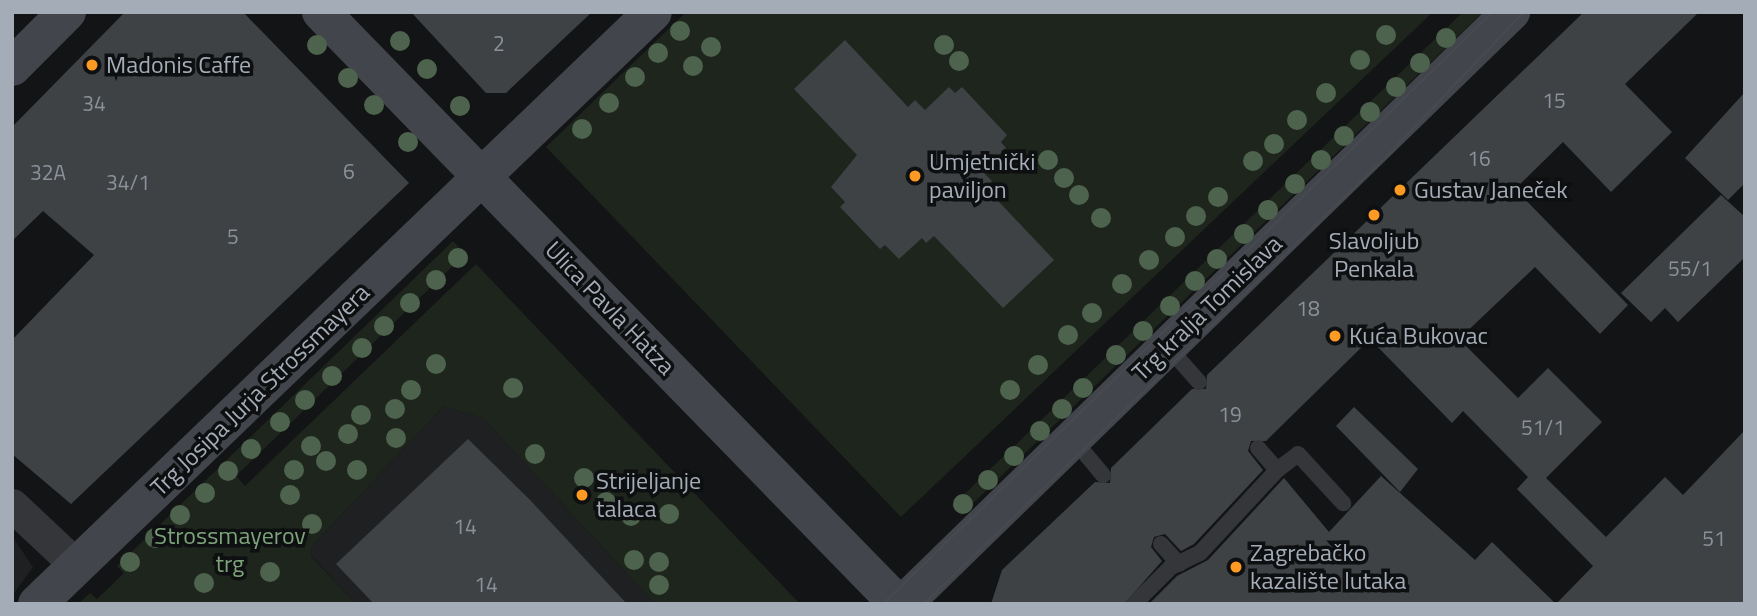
<!DOCTYPE html>
<meta charset="utf-8">
<style>
body{margin:0}
#map{position:relative;width:1757px;height:616px;overflow:hidden;background:#131415;font-family:"Titillium Web",sans-serif}
div>[style]{position:absolute}
[style*='--x']{left:calc(var(--x)*1px);top:calc(var(--y)*1px);width:calc(var(--w)*1px);rotate:calc(var(--a)*1deg)}
.built>*{inset:0;background:#1f2022}
.green>*{inset:0;background:#1d251d}
.building>*{inset:0;background:#3f4245}
.lane>*{height:16px;margin:-8px;padding:0 8px;transform-origin:8px;border-radius:8px;background:#34363a}
.street>*{height:33px;margin:-16.5px;padding:0 16.5px;transform-origin:16.5px;border-radius:16.5px;background:#34363a}
.secondary>*{height:38px;margin:-19px;padding:0 19px;transform-origin:19px;border-radius:19px;background:#42454b}
.tram>*{height:2px;margin:-1px;padding:0 1px;transform-origin:1px;border-radius:1px;background:#474a50}
.trees>*{width:20px;height:20px;margin:-10px;border-radius:50%;background:#4d634d}
.dots>*{width:19px;height:19px;translate:-50% -50%;box-sizing:border-box;border:4px solid #0e0f10;border-radius:50%}
span{translate:-50% -50%;white-space:nowrap;text-align:center;line-height:1.15;-webkit-text-stroke:7px #0e0f10;paint-order:stroke}
.number-label{font-size:21px;color:#8b929a}
.number-label span{-webkit-text-stroke-width:0}
.poi-label{font-size:24px;color:#a4acb7}
.left{translate:0 -50%;text-align:left}
.street-label{font-size:24px;color:#a4acb7}
.park-label{font-size:24px;color:#7ca37a}
.frame{position:absolute;inset:0;border:14px solid #a4acb7;pointer-events:none}
</style>
<div id="map">
<div class="built">
<i style="clip-path:polygon(444px 406px,484px 419px,655px 604px,356px 604px,311px 555px,312px 546px)"></i>
<i style="clip-path:polygon(12px 536px,33px 567px,12px 596px)"></i>
</div>
<div class="green">
<i style="clip-path:polygon(686px 12px,1433px 12px,901px 517px,546px 147px)"></i>
<i style="clip-path:polygon(1463px 12px,1483px 12px,961px 515px,952px 506px)"></i>
<i style="clip-path:polygon(453px 241px,465px 254px,236px 476px,245px 486px,476px 264px,800px 604px,655px 604px,484px 419px,444px 406px,312px 546px,311px 556px,356px 604px,78px 604px,90px 593px,97px 599px,124px 573px,117px 566px)"></i>
</div>
<div class="building">
<i style="clip-path:polygon(125px 12px,243px 12px,409px 183px,71px 504px,12px 454px,12px 340px,94px 255px,43px 211px,12px 241px,12px 127px)"></i>
<i style="clip-path:polygon(411px 12px,592px 12px,506px 93px,486px 93px)"></i>
<i style="clip-path:polygon(1584px 12px,1699px 12px,1625px 84px,1672px 132px,1611px 192px,1563px 142px,1515px 189px,1628px 305px,1600px 334px,1535px 267px,1459px 339px,1518px 398px,1548px 368px,1602px 422px,1546px 478px,1606px 537px,1665px 477px,1683px 495px,1745px 430px,1745px 604px,1149px 604px,1177px 576px,1208px 560px,1284px 478px,1329px 532px,1381px 476px,1475px 560px,1492px 542px,1556px 604px,1593px 566px,1517px 489px,1528px 477px,1463px 411px,1452px 423px,1370px 339px,1266px 441px,1251px 441px,1248px 451px,1263px 470px,1194px 544px,1181px 551px,1165px 534px,1154px 537px,1151px 547px,1162px 561px,1124px 604px,991px 604px,1002px 570px,1095px 482px,1110px 483px,1111px 468px,1192px 389px,1206px 389px,1207px 375px)"></i>
<i style="clip-path:polygon(845px 40px,908px 107px,915px 100px,925px 110px,949px 87px,955px 93px,962px 87px,1007px 135px,1001px 142px,1006px 148px,982px 171px,992px 181px,985px 187px,1054px 260px,1003px 308px,934px 236px,926px 243px,922px 238px,899px 259px,885px 245px,880px 249px,840px 207px,845px 202px,831px 187px,857px 155px,794px 89px)"></i>
<i style="clip-path:polygon(1745px 92px,1745px 183px,1728px 200px,1685px 158px)"></i>
<i style="clip-path:polygon(1721px 195px,1745px 217px,1745px 257px,1678px 322px,1665px 308px,1651px 322px,1621px 293px)"></i>
<i style="clip-path:polygon(1354px 407px,1418px 469px,1400px 492px,1336px 426px)"></i>
<i style="clip-path:polygon(468px 439px,531px 501px,627px 604px,374px 604px,336px 564px)"></i>
</div>
<div class="lane">
<i style="--x:1167;--y:346;--w:48;--a:48.4"></i>
<i style="--x:1073;--y:439;--w:47;--a:50.2"></i>
<i style="--x:1258;--y:448;--w:29;--a:49"></i>
<i style="--x:1277;--y:470;--w:26;--a:-37"></i>
<i style="--x:1298;--y:454;--w:67;--a:47.4"></i>
<i style="--x:1161;--y:544;--w:27;--a:48"></i>
<i style="--x:1134;--y:604;--w:52;--a:-45"></i>
<i style="--x:1171;--y:567;--w:32;--a:-26"></i>
<i style="--x:1200;--y:553;--w:113;--a:-47.1"></i>
</div>
<div class="street">
<i style="--x:12;--y:505;--w:88;--a:43.2"></i>
</div>
<div class="secondary">
<i style="--x:321;--y:12;--w:827;--a:45.74"></i>
<i style="--x:12;--y:67;--w:78;--a:-45"></i>
<i style="--x:37;--y:604;--w:854;--a:-43.86"></i>
<i style="--x:903;--y:604;--w:849;--a:-44.24"></i>
</div>
<div class="tram">
<i style="--x:883;--y:604;--w:850;--a:-44.14"></i>
<i style="--x:924;--y:604;--w:649;--a:-44.06"></i>
<i style="--x:1390;--y:153;--w:195;--a:-46.5"></i>
</div>
<div class="trees">
<i style="left:680px;top:31px"></i>
<i style="left:1386px;top:35px"></i>
<i style="left:1446px;top:38px"></i>
<i style="left:400px;top:41px"></i>
<i style="left:317px;top:45px"></i>
<i style="left:944px;top:45px"></i>
<i style="left:711px;top:47px"></i>
<i style="left:658px;top:53px"></i>
<i style="left:1360px;top:60px"></i>
<i style="left:959px;top:61px"></i>
<i style="left:1420px;top:63px"></i>
<i style="left:693px;top:66px"></i>
<i style="left:427px;top:69px"></i>
<i style="left:635px;top:77px"></i>
<i style="left:348px;top:78px"></i>
<i style="left:1396px;top:87px"></i>
<i style="left:1326px;top:93px"></i>
<i style="left:609px;top:103px"></i>
<i style="left:374px;top:105px"></i>
<i style="left:460px;top:106px"></i>
<i style="left:1370px;top:112px"></i>
<i style="left:1297px;top:120px"></i>
<i style="left:582px;top:129px"></i>
<i style="left:1344px;top:136px"></i>
<i style="left:408px;top:142px"></i>
<i style="left:1274px;top:144px"></i>
<i style="left:1048px;top:160px"></i>
<i style="left:1321px;top:160px"></i>
<i style="left:1253px;top:161px"></i>
<i style="left:1064px;top:178px"></i>
<i style="left:1295px;top:184px"></i>
<i style="left:1079px;top:195px"></i>
<i style="left:1218px;top:197px"></i>
<i style="left:1268px;top:210px"></i>
<i style="left:1196px;top:216px"></i>
<i style="left:1101px;top:218px"></i>
<i style="left:1244px;top:234px"></i>
<i style="left:1175px;top:237px"></i>
<i style="left:458px;top:258px"></i>
<i style="left:1217px;top:259px"></i>
<i style="left:1149px;top:260px"></i>
<i style="left:436px;top:280px"></i>
<i style="left:1195px;top:281px"></i>
<i style="left:1122px;top:284px"></i>
<i style="left:410px;top:303px"></i>
<i style="left:1170px;top:306px"></i>
<i style="left:1092px;top:313px"></i>
<i style="left:384px;top:326px"></i>
<i style="left:1143px;top:331px"></i>
<i style="left:1068px;top:335px"></i>
<i style="left:362px;top:348px"></i>
<i style="left:1116px;top:355px"></i>
<i style="left:436px;top:364px"></i>
<i style="left:1038px;top:365px"></i>
<i style="left:332px;top:376px"></i>
<i style="left:513px;top:388px"></i>
<i style="left:1083px;top:388px"></i>
<i style="left:411px;top:390px"></i>
<i style="left:1010px;top:390px"></i>
<i style="left:305px;top:400px"></i>
<i style="left:395px;top:409px"></i>
<i style="left:1062px;top:409px"></i>
<i style="left:361px;top:415px"></i>
<i style="left:280px;top:422px"></i>
<i style="left:1040px;top:431px"></i>
<i style="left:348px;top:434px"></i>
<i style="left:396px;top:438px"></i>
<i style="left:311px;top:446px"></i>
<i style="left:251px;top:449px"></i>
<i style="left:535px;top:454px"></i>
<i style="left:1014px;top:456px"></i>
<i style="left:326px;top:461px"></i>
<i style="left:294px;top:470px"></i>
<i style="left:357px;top:470px"></i>
<i style="left:228px;top:471px"></i>
<i style="left:584px;top:478px"></i>
<i style="left:988px;top:480px"></i>
<i style="left:205px;top:493px"></i>
<i style="left:290px;top:495px"></i>
<i style="left:606px;top:502px"></i>
<i style="left:963px;top:504px"></i>
<i style="left:669px;top:514px"></i>
<i style="left:180px;top:515px"></i>
<i style="left:631px;top:516px"></i>
<i style="left:312px;top:524px"></i>
<i style="left:155px;top:538px"></i>
<i style="left:634px;top:560px"></i>
<i style="left:130px;top:562px"></i>
<i style="left:659px;top:562px"></i>
<i style="left:270px;top:572px"></i>
<i style="left:204px;top:583px"></i>
<i style="left:659px;top:585px"></i>
</div>
<div class="dots">
<i style="left:92px;top:65px;background:#fd9a23"></i>
<i style="left:915px;top:176px;background:#fd9a23"></i>
<i style="left:1400px;top:190px;background:#fd9a23"></i>
<i style="left:1374px;top:215px;background:#fd9a23"></i>
<i style="left:1335px;top:336px;background:#fd9a23"></i>
<i style="left:582px;top:495px;background:#fd9a23"></i>
<i style="left:1236px;top:567px;background:#fd9a23"></i>
</div>
<div class="number-label">
<span style="left:499px;top:43px">2</span>
<span style="left:1554px;top:100px">15</span>
<span style="left:94px;top:103px">34</span>
<span style="left:1479px;top:158px">16</span>
<span style="left:349px;top:171px">6</span>
<span style="left:48px;top:172px">32A</span>
<span style="left:128px;top:182px">34/1</span>
<span style="left:233px;top:236px">5</span>
<span style="left:1690px;top:268px">55/1</span>
<span style="left:1308px;top:308px">18</span>
<span style="left:1230px;top:414px">19</span>
<span style="left:1543px;top:427px">51/1</span>
<span style="left:465px;top:526px">14</span>
<span style="left:1714px;top:538px">51</span>
<span style="left:486px;top:584px">14</span>
</div>
<div class="poi-label">
<span class="left" style="left:106px;top:65px">Madonis Caffe</span>
<span class="left" style="left:929px;top:176px">Umjetnički<br>paviljon</span>
<span class="left" style="left:1414px;top:190px">Gustav Janeček</span>
<span style="left:1374px;top:255px">Slavoljub<br>Penkala</span>
<span class="left" style="left:1349px;top:336px">Kuća Bukovac</span>
<span class="left" style="left:596px;top:495px">Strijeljanje<br>talaca</span>
<span class="left" style="left:1250px;top:567px">Zagrebačko<br>kazalište lutaka</span>
</div>
<div class="street-label">
<span style="left:610px;top:308px;rotate:46deg">Ulica Pavla Hatza</span>
<span style="left:1207px;top:308px;rotate:-44deg">Trg kralja Tomislava</span>
<span style="left:260px;top:390px;rotate:-44deg">Trg Josipa Jurja Strossmayera</span>
</div>
<div class="park-label">
<span style="left:230px;top:550px">Strossmayerov<br>trg</span>
</div>
<div class="frame"></div>
</div>
